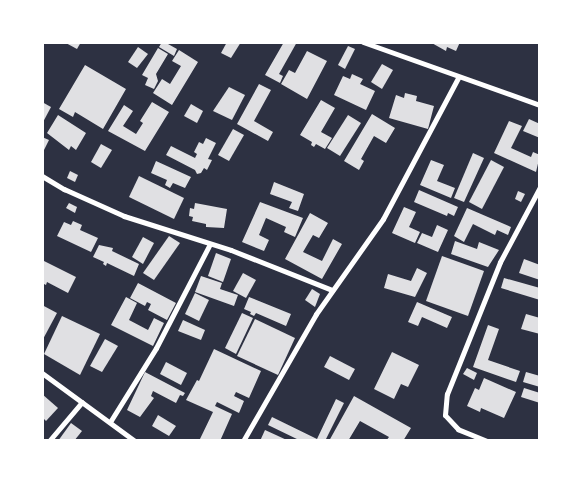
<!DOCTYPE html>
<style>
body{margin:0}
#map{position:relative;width:582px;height:483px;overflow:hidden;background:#2d3142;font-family:Ubuntu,sans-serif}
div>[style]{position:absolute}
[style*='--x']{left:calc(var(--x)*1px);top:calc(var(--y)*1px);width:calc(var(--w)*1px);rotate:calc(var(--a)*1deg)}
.building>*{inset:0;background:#e0e0e3}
.minor>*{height:5px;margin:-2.5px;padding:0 2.5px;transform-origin:2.5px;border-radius:2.5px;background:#fff}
span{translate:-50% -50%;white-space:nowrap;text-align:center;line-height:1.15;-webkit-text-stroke:6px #fff;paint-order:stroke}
.frame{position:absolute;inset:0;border:44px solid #fff;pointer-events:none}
</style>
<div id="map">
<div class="building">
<i style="clip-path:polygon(64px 42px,81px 42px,77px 49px)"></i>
<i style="clip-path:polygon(162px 42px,169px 42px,168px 44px,177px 49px,174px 56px,159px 47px)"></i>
<i style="clip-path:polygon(227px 42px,241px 42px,231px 58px,221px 53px)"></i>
<i style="clip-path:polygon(284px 42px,297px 42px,279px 74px,283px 76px,280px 83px,265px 75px)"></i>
<i style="clip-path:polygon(430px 42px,460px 42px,456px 51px,447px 47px,446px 51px)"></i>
<i style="clip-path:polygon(348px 46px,355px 49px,345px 69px,338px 65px)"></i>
<i style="clip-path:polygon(138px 47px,148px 54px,137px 68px,128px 62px)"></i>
<i style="clip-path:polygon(158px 48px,168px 54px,156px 74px,158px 81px,154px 89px,145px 85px,148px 78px,142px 75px)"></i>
<i style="clip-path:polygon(179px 50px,198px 62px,172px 105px,153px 93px,162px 79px,170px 84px,181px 66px,172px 61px)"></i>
<i style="clip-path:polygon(307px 51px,327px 61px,307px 99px,281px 84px,289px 70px,295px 73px)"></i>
<i style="clip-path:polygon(382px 64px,393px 70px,382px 89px,371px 82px)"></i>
<i style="clip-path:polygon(85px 65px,126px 89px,103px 129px,75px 112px,73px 117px,59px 109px)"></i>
<i style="clip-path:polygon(352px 74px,363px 79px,360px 84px,375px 91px,366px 110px,334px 95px,343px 76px,350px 79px)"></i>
<i style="clip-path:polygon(259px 84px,271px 90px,254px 121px,273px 132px,268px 141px,237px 124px)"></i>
<i style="clip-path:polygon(229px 87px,245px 95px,232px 120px,213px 111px)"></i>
<i style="clip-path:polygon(405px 93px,417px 96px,416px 101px,434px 106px,428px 129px,389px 118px,396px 95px,404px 98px)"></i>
<i style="clip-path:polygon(321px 100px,335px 108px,321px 132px,332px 138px,325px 149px,316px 144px,314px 147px,311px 145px,312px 142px,300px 135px)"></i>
<i style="clip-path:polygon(42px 102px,51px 107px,42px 124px)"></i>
<i style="clip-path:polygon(152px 102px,169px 112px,145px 151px,108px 131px,124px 105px,133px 111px,123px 126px,136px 134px,143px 123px,140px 121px)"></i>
<i style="clip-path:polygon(191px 104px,203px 111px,197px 123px,184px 116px)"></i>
<i style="clip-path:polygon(372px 114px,395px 128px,386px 143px,374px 136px,361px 159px,364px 161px,359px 170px,344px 161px)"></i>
<i style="clip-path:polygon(58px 115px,86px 133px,76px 150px,71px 146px,69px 150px,47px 133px)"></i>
<i style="clip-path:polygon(348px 115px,361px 123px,340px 156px,327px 148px)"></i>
<i style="clip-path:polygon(529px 119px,540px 124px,540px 138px,523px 131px)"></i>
<i style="clip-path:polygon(509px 121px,522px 126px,511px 148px,531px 157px,533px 152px,540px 155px,536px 172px,494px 153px)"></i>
<i style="clip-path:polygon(233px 129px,244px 135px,229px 161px,218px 155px)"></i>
<i style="clip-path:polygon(42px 137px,49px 140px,42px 154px)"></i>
<i style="clip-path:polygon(206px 138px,216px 143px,208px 159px,212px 160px,207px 170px,204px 168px,201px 173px,197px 174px,195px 170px,166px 155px,171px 146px,195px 158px,197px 154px,194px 152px,199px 142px,203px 144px)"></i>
<i style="clip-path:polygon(101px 144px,112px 150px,101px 168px,91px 162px)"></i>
<i style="clip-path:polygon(473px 153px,484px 158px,464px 202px,454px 198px)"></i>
<i style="clip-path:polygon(431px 160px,444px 165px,437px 181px,455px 188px,451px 198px,420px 185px)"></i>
<i style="clip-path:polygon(491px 160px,504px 167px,482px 209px,469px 202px)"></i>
<i style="clip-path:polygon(156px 161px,191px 177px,185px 188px,173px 183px,170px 188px,165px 185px,167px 180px,151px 173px)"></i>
<i style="clip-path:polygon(70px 171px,78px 175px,75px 182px,67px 178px)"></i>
<i style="clip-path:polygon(139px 176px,184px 198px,174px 219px,129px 197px)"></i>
<i style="clip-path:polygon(274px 182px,304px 194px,298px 211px,289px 208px,292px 202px,270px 194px)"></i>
<i style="clip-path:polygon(419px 190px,458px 207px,454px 216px,448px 213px,447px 216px,414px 202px)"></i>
<i style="clip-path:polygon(518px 191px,525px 194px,521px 202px,515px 199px)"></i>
<i style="clip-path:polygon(260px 202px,303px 218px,295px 237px,284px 232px,286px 227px,266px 218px,259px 235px,269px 240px,264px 251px,242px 242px)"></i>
<i style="clip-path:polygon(69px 203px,77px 207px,75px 213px,66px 208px)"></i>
<i style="clip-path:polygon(195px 203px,227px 209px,224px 228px,206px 227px,206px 224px,192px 221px,193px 217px,189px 216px,190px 208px,194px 209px)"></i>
<i style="clip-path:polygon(404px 207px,416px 212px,409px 227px,420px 232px,415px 243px,392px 233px)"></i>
<i style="clip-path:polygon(467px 208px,511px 227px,508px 235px,497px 230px,495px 235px,473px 224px,464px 242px,454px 236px)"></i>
<i style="clip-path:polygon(310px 213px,328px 223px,319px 238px,313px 235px,303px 252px,322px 261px,333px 239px,342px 244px,322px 279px,285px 259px)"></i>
<i style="clip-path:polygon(73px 221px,82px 225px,80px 230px,98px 238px,91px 252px,57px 236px,64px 222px,71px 225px)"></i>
<i style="clip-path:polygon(437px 225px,448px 230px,438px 252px,417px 243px,422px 233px,432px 237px)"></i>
<i style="clip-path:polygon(169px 236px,180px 243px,154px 280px,143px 273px)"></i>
<i style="clip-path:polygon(143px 237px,154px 243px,143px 264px,132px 257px)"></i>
<i style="clip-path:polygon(455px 241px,477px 249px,479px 242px,499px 250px,488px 267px,451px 254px)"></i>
<i style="clip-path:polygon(99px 245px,113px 248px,112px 251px,139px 264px,134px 276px,107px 263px,106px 266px,103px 264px,104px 262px,93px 257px)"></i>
<i style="clip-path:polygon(216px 253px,231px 259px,223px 282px,208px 276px)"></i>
<i style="clip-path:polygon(442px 256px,484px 271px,468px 316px,426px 301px)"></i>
<i style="clip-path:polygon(524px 259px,540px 265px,540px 280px,519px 273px)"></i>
<i style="clip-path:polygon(42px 260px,76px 277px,68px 293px,47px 282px,46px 285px,42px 283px)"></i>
<i style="clip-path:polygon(417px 268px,427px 273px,415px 297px,384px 288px,388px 274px,411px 281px)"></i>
<i style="clip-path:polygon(243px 273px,256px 280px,246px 298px,233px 291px)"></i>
<i style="clip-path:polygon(201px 276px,222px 283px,220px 289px,238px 295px,234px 306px,195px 292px)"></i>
<i style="clip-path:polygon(504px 278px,540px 288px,540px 300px,501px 288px)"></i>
<i style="clip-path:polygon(138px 283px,176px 303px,167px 320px,148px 310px,151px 304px,147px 302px,145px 306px,130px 298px)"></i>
<i style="clip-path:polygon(312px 289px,320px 294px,315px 307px,305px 300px)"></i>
<i style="clip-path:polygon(195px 293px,209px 300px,199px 321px,185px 314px)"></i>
<i style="clip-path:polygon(126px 297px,137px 303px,129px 320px,148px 330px,154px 318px,164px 323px,153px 346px,111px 325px)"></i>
<i style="clip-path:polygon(249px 297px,291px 314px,286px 326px,256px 313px,254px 316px,250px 314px,251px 312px,244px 309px)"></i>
<i style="clip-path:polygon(417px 302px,452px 317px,447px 328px,422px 317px,418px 326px,408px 322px)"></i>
<i style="clip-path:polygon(42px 305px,57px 313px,42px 341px)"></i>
<i style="clip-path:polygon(242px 313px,253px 318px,236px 354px,225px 348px)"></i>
<i style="clip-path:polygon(526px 314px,540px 318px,540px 334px,521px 329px)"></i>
<i style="clip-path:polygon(62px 316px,100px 334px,80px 375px,44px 354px)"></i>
<i style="clip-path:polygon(255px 319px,295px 338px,278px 375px,237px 356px)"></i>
<i style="clip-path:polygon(183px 320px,205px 330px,201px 340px,178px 331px)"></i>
<i style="clip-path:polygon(488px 325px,499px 329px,488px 360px,520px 371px,516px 382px,473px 367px)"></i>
<i style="clip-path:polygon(105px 339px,118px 346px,102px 372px,90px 366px)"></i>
<i style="clip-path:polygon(214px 349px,261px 371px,249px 398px,236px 392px,234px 396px,244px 401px,239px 413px,217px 402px,215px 406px,232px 414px,220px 441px,199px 441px,213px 412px,186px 400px,197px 380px,199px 381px)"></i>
<i style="clip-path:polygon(392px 352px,419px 365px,408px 387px,401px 384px,394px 399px,374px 389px)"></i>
<i style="clip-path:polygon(330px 356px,355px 369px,349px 380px,324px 367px)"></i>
<i style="clip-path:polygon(166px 362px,187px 373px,181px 385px,160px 374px)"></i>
<i style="clip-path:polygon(467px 368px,477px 373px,474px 380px,463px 374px)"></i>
<i style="clip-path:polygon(145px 372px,185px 393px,183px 396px,180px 395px,176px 403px,153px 391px,151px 396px,154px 398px,140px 417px,127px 410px)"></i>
<i style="clip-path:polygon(526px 372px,540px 376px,540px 387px,523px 382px)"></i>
<i style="clip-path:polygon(484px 378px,516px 392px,504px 418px,481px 408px,480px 412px,467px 406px,475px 388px,479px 390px)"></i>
<i style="clip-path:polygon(524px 388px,540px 393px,540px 403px,521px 397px)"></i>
<i style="clip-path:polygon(42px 394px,58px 408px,46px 421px,42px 417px)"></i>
<i style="clip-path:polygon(354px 396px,411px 428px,403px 441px,386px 441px,389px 437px,360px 421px,348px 441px,329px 441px)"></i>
<i style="clip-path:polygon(336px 399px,344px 403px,325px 441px,301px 441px,268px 425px,272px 417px,317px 439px)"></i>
<i style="clip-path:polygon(158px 415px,176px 426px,169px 436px,152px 426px)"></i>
<i style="clip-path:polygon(71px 423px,82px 431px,74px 441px,58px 441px)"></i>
<i style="clip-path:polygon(265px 430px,289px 441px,260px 441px)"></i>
</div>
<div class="minor">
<i style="--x:363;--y:42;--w:188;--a:19.6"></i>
<i style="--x:42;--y:176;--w:26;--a:31"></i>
<i style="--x:64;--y:189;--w:66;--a:24.2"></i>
<i style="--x:124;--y:216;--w:112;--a:17.6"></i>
<i style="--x:231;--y:250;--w:109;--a:21.6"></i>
<i style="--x:42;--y:373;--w:115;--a:36.2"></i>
<i style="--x:110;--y:422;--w:87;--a:-58.1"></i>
<i style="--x:156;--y:348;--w:117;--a:-62.6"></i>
<i style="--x:49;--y:441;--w:51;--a:-49.8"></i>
<i style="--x:243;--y:441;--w:146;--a:-60.1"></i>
<i style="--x:316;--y:314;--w:116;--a:-54.8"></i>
<i style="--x:383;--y:219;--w:160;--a:-62"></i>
<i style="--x:487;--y:441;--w:31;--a:-158"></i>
<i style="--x:458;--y:429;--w:19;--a:-133"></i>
<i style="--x:445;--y:415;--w:21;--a:-85"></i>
<i style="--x:447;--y:394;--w:142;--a:-68.1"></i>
<i style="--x:500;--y:262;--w:85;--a:-61.9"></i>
</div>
<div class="frame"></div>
</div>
